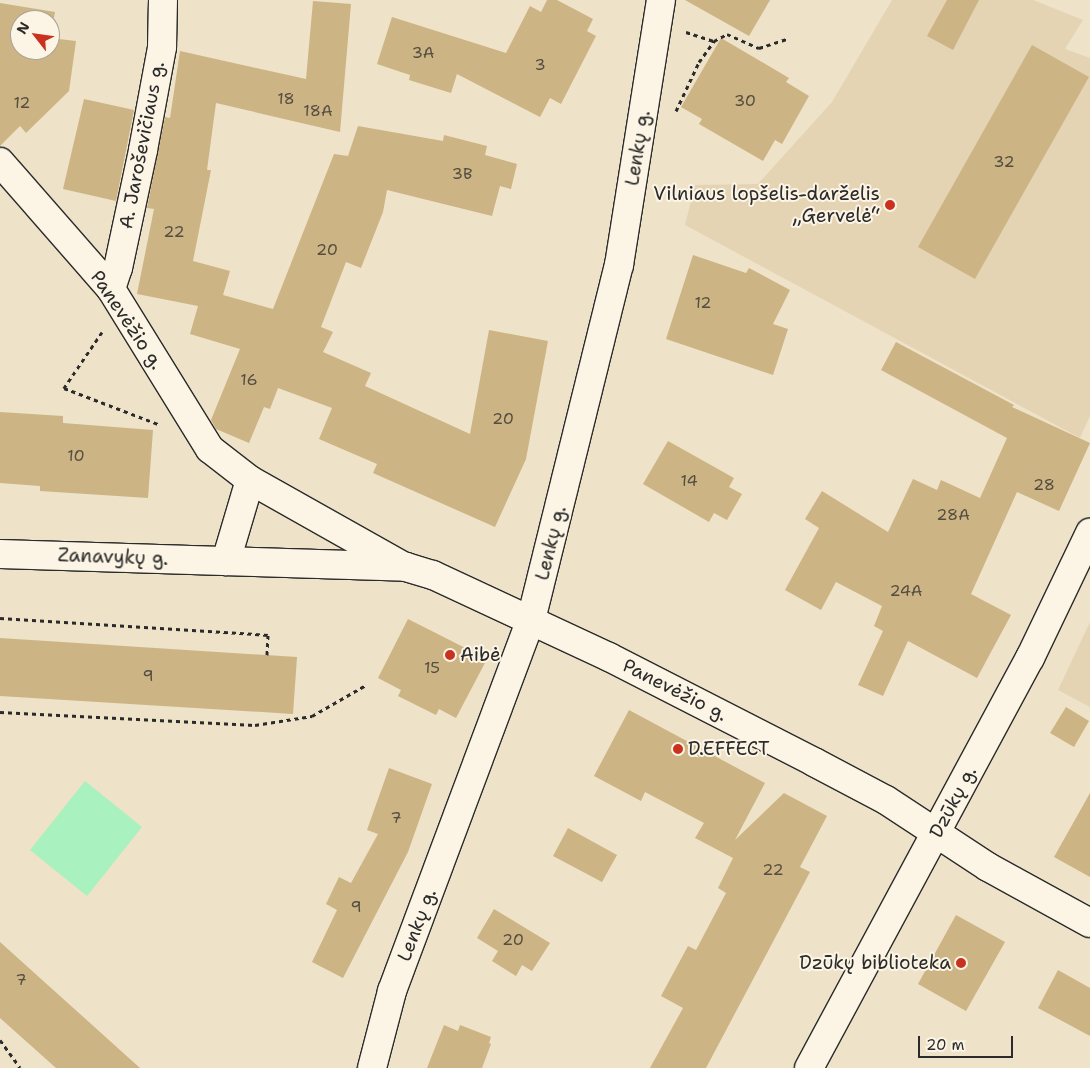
<!DOCTYPE html>
<meta charset="utf-8">
<style>
body{margin:0}
#map{position:relative;width:1090px;height:1068px;overflow:hidden;background:#eee2c8;font-family:"Shantell Sans",sans-serif}
div>[style]{position:absolute}
[style*='--x']{left:calc(var(--x)*1px);top:calc(var(--y)*1px);width:calc(var(--w)*1px);rotate:calc(var(--a)*1deg)}
.built>*{inset:0;background:#e4d4b4}
.green>*{inset:0;background:#a9f1be}
.building>*{inset:0;background:#cdb484}
.path>*{height:3px;margin-top:-1.5px;transform-origin:0;background:repeating-linear-gradient(90deg,#2b2b2b 0 4px,transparent 0 8px)}
.roads{filter:drop-shadow(1px 0 #2b2b2b) drop-shadow(-1px 0 #2b2b2b) drop-shadow(0 1px #2b2b2b) drop-shadow(0 -1px #2b2b2b)}
.minor>*{height:28px;margin:-14px;padding:0 14px;transform-origin:14px;border-radius:14px;background:#fcf5e5}
.dots>*{width:14px;height:14px;translate:-50% -50%;box-sizing:border-box;border:2px solid #fcf5e5;border-radius:50%}
span{translate:-50% -50%;white-space:nowrap;text-align:center;line-height:1.15;-webkit-text-stroke:4px #fcf5e5;paint-order:stroke}
.number-label{font-size:16px;color:#544d41}
.number-label span{-webkit-text-stroke-width:0}
.street-label{font-size:19px;color:#2b2b2b}
.poi-label{font-size:19px;color:#2b2b2b}
.right{translate:-100% -50%;text-align:right}
.left{translate:0 -50%;text-align:left}
.north{position:absolute;left:10px;top:10px;width:50px;height:50px;box-sizing:border-box;background:#fcf5e5;border:1px solid #a8a49b;border-radius:50%;rotate:300deg;font-size:14px;font-weight:700;line-height:20px;text-align:center;color:#2b2b2b}
.north::after{content:'';display:block;margin:auto;width:18px;height:22px;background:#c8321e;clip-path:polygon(50% 0,100% 100%,50% 72%,0 100%)}
.scale{position:absolute;left:918px;top:1036px;width:95px;height:22px;box-sizing:border-box;border:2px solid #2b2b2b;border-top:0;padding-left:6px;font-size:15px;line-height:18px;white-space:nowrap;color:#2b2b2b;-webkit-text-stroke:4px #fcf5e5;paint-order:stroke}
</style>
<div id="map">
<div class="built">
<i style="clip-path:polygon(892px 0,1033px 0,1083px 20px,1065px 49px,1090px 58px,1090px 416px,1080px 438px,685px 225px,695px 185px,758px 184px,832px 102px)"></i>
<i style="clip-path:polygon(1090px 622px,1090px 707px,1058px 690px)"></i>
</div>
<div class="green">
<i style="clip-path:polygon(85px 781px,142px 827px,87px 896px,30px 850px)"></i>
</div>
<div class="building">
<i style="clip-path:polygon(547px 0,557px 0,593px 19px,587px 31px,596px 36px,561px 104px,550px 98px,540px 117px,457px 74px,451px 93px,409px 80px,410px 75px,377px 64px,392px 17px,506px 53px,530px 6px,541px 12px)"></i>
<i style="clip-path:polygon(685px 0,770px 0,749px 36px)"></i>
<i style="clip-path:polygon(947px 0,979px 0,953px 50px,927px 36px)"></i>
<i style="clip-path:polygon(313px 1px,351px 4px,340px 132px,216px 103px,207px 170px,211px 170px,193px 261px,230px 271px,223px 295px,273px 309px,334px 154px,348px 156px,358px 126px,443px 141px,444px 135px,487px 146px,485px 155px,517px 164px,511px 189px,500px 186px,492px 216px,387px 190px,383px 212px,361px 268px,346px 262px,321px 327px,333px 332px,323px 352px,371px 373px,365px 386px,470px 434px,489px 330px,548px 341px,526px 459px,495px 527px,373px 473px,377px 464px,319px 439px,332px 408px,278px 388px,270px 409px,264px 407px,249px 443px,216px 429px,211px 420px,240px 349px,190px 334px,198px 306px,137px 294px,154px 209px,147px 208px,165px 117px,170px 118px,180px 51px,306px 79px)"></i>
<i style="clip-path:polygon(evenodd,0 3px,55px 12px,50px 38px,76px 41px,69px 91px,26px 133px,20px 126px,0 146px,0 3px,20px 20px,50px 20px,50px 50px,20px 50px,20px 20px)"></i>
<i style="clip-path:polygon(721px 38px,789px 78px,786px 82px,809px 96px,782px 144px,775px 140px,763px 161px,699px 124px,702px 119px,681px 107px)"></i>
<i style="clip-path:polygon(1032px 45px,1089px 77px,975px 279px,918px 247px)"></i>
<i style="clip-path:polygon(84px 99px,134px 110px,116px 201px,63px 189px)"></i>
<i style="clip-path:polygon(693px 255px,746px 273px,749px 268px,790px 290px,773px 324px,788px 329px,773px 375px,666px 339px)"></i>
<i style="clip-path:polygon(896px 342px,1014px 405px,1012px 407px,1090px 443px,1059px 511px,1017px 492px,971px 594px,1011px 615px,977px 678px,908px 641px,883px 696px,858px 685px,883px 631px,874px 626px,882px 606px,836px 582px,821px 610px,785px 590px,819px 528px,805px 519px,822px 491px,888px 532px,913px 479px,937px 490px,941px 480px,980px 498px,1007px 438px,881px 370px)"></i>
<i style="clip-path:polygon(0 412px,63px 416px,63px 423px,153px 430px,148px 498px,40px 491px,40px 486px,0 483px)"></i>
<i style="clip-path:polygon(668px 441px,734px 478px,729px 487px,742px 494px,727px 520px,714px 513px,709px 522px,643px 484px)"></i>
<i style="clip-path:polygon(408px 619px,487px 659px,456px 718px,439px 709px,436px 715px,398px 696px,401px 690px,378px 678px)"></i>
<i style="clip-path:polygon(0 638px,297px 657px,293px 714px,0 696px)"></i>
<i style="clip-path:polygon(1066px 707px,1089px 721px,1074px 747px,1050px 733px)"></i>
<i style="clip-path:polygon(629px 710px,765px 783px,735px 840px,784px 793px,827px 816px,800px 867px,810px 872px,706px 1068px,650px 1068px,683px 1008px,661px 996px,688px 946px,696px 950px,726px 893px,718px 888px,733px 858px,695px 838px,704px 823px,645px 792px,641px 801px,594px 776px)"></i>
<i style="clip-path:polygon(389px 768px,432px 784px,408px 852px,343px 978px,312px 962px,337px 910px,326px 904px,339px 877px,351px 883px,378px 834px,367px 830px)"></i>
<i style="clip-path:polygon(1090px 793px,1090px 877px,1054px 857px)"></i>
<i style="clip-path:polygon(568px 828px,617px 855px,602px 882px,553px 856px)"></i>
<i style="clip-path:polygon(494px 909px,550px 943px,532px 971px,522px 965px,516px 976px,492px 961px,498px 951px,477px 938px)"></i>
<i style="clip-path:polygon(956px 915px,1005px 942px,966px 1011px,918px 984px)"></i>
<i style="clip-path:polygon(0 942px,140px 1068px,56px 1068px,0 1018px)"></i>
<i style="clip-path:polygon(1058px 970px,1090px 988px,1090px 1036px,1038px 1008px)"></i>
<i style="clip-path:polygon(444px 1025px,458px 1031px,460px 1025px,491px 1037px,489px 1043px,491px 1044px,482px 1068px,427px 1068px)"></i>
</div>
<div class="path">
<i style="--x:686;--y:32;--w:29;--a:18"></i>
<i style="--x:676;--y:111;--w:54;--a:-64.9"></i>
<i style="--x:699;--y:62;--w:26;--a:-54"></i>
<i style="--x:714;--y:41;--w:15;--a:-28"></i>
<i style="--x:727;--y:34;--w:35;--a:24"></i>
<i style="--x:759;--y:48;--w:29;--a:-18"></i>
<i style="--x:102;--y:332;--w:68;--a:124.2"></i>
<i style="--x:64;--y:388;--w:101;--a:21"></i>
<i style="--x:0;--y:618;--w:269;--a:3.6"></i>
<i style="--x:268;--y:635;--w:20;--a:93"></i>
<i style="--x:0;--y:712;--w:255;--a:2.9"></i>
<i style="--x:255;--y:725;--w:58;--a:-9"></i>
<i style="--x:312;--y:716;--w:62;--a:-29.9"></i>
<i style="--x:0;--y:1040;--w:34;--a:54"></i>
</div>
<div class="roads">
<div class="minor">
<i style="--x:0;--y:162;--w:169;--a:48.8"></i>
<i style="--x:111;--y:289;--w:188;--a:58.3"></i>
<i style="--x:210;--y:449;--w:51;--a:37.8"></i>
<i style="--x:250;--y:480;--w:173;--a:29.4"></i>
<i style="--x:111;--y:289;--w:22;--a:-72"></i>
<i style="--x:118;--y:268;--w:121;--a:-78"></i>
<i style="--x:143;--y:150;--w:105;--a:-79.5"></i>
<i style="--x:162;--y:47;--w:47;--a:-88.8"></i>
<i style="--x:0;--y:554;--w:406;--a:1.8"></i>
<i style="--x:406;--y:567;--w:28;--a:17"></i>
<i style="--x:433;--y:575;--w:194;--a:25"></i>
<i style="--x:609;--y:657;--w:230;--a:27.1"></i>
<i style="--x:814;--y:762;--w:81;--a:27.8"></i>
<i style="--x:886;--y:800;--w:122;--a:33.3"></i>
<i style="--x:988;--y:867;--w:116;--a:28.8"></i>
<i style="--x:226;--y:561;--w:84;--a:-73.5"></i>
<i style="--x:372;--y:1068;--w:80;--a:-75.4"></i>
<i style="--x:392;--y:991;--w:396;--a:-69.5"></i>
<i style="--x:531;--y:620;--w:366;--a:-76.1"></i>
<i style="--x:619;--y:265;--w:268;--a:-81"></i>
<i style="--x:809;--y:1068;--w:466;--a:-61.7"></i>
<i style="--x:1030;--y:658;--w:139;--a:-64.4"></i>
</div>
</div>
<div class="dots">
<i style="left:890px;top:205px;background:#c8321e"></i>
<i style="left:450px;top:655px;background:#c8321e"></i>
<i style="left:678px;top:749px;background:#c8321e"></i>
<i style="left:961px;top:963px;background:#c8321e"></i>
</div>
<div class="number-label">
<span style="left:423px;top:53px">3A</span>
<span style="left:540px;top:65px">3</span>
<span style="left:286px;top:99px">18</span>
<span style="left:745px;top:101px">30</span>
<span style="left:22px;top:103px">12</span>
<span style="left:318px;top:111px">18A</span>
<span style="left:1004px;top:162px">32</span>
<span style="left:462px;top:174px">3B</span>
<span style="left:174px;top:232px">22</span>
<span style="left:327px;top:250px">20</span>
<span style="left:703px;top:303px">12</span>
<span style="left:249px;top:380px">16</span>
<span style="left:503px;top:419px">20</span>
<span style="left:76px;top:456px">10</span>
<span style="left:689px;top:481px">14</span>
<span style="left:1044px;top:485px">28</span>
<span style="left:953px;top:515px">28A</span>
<span style="left:906px;top:591px">24A</span>
<span style="left:432px;top:668px">15</span>
<span style="left:148px;top:676px">9</span>
<span style="left:396px;top:818px">7</span>
<span style="left:773px;top:870px">22</span>
<span style="left:356px;top:907px">9</span>
<span style="left:513px;top:940px">20</span>
<span style="left:21px;top:980px">7</span>
</div>
<div class="street-label">
<span style="left:142px;top:145px;rotate:-79deg">A. Jaroševičiaus g.</span>
<span style="left:638px;top:148px;rotate:-81deg">Lenkų g.</span>
<span style="left:127px;top:320px;rotate:56deg">Panevėžio g.</span>
<span style="left:551px;top:543px;rotate:-76deg">Lenkų g.</span>
<span style="left:113px;top:557px;rotate:2deg">Zanavykų g.</span>
<span style="left:675px;top:690px;rotate:27deg">Panevėžio g.</span>
<span style="left:953px;top:802px;rotate:-62deg">Dzūkų g.</span>
<span style="left:417px;top:925px;rotate:-69deg">Lenkų g.</span>
</div>
<div class="poi-label">
<span class="right" style="left:880px;top:205px">Vilniaus lopšelis-darželis<br>„Gervelė“</span>
<span class="left" style="left:460px;top:655px">Aibė</span>
<span class="left" style="left:688px;top:749px">D.EFFECT</span>
<span class="right" style="left:951px;top:963px">Dzūkų biblioteka</span>
</div>
<div class="north">N</div>
<div class="scale">20 m</div>
</div>
